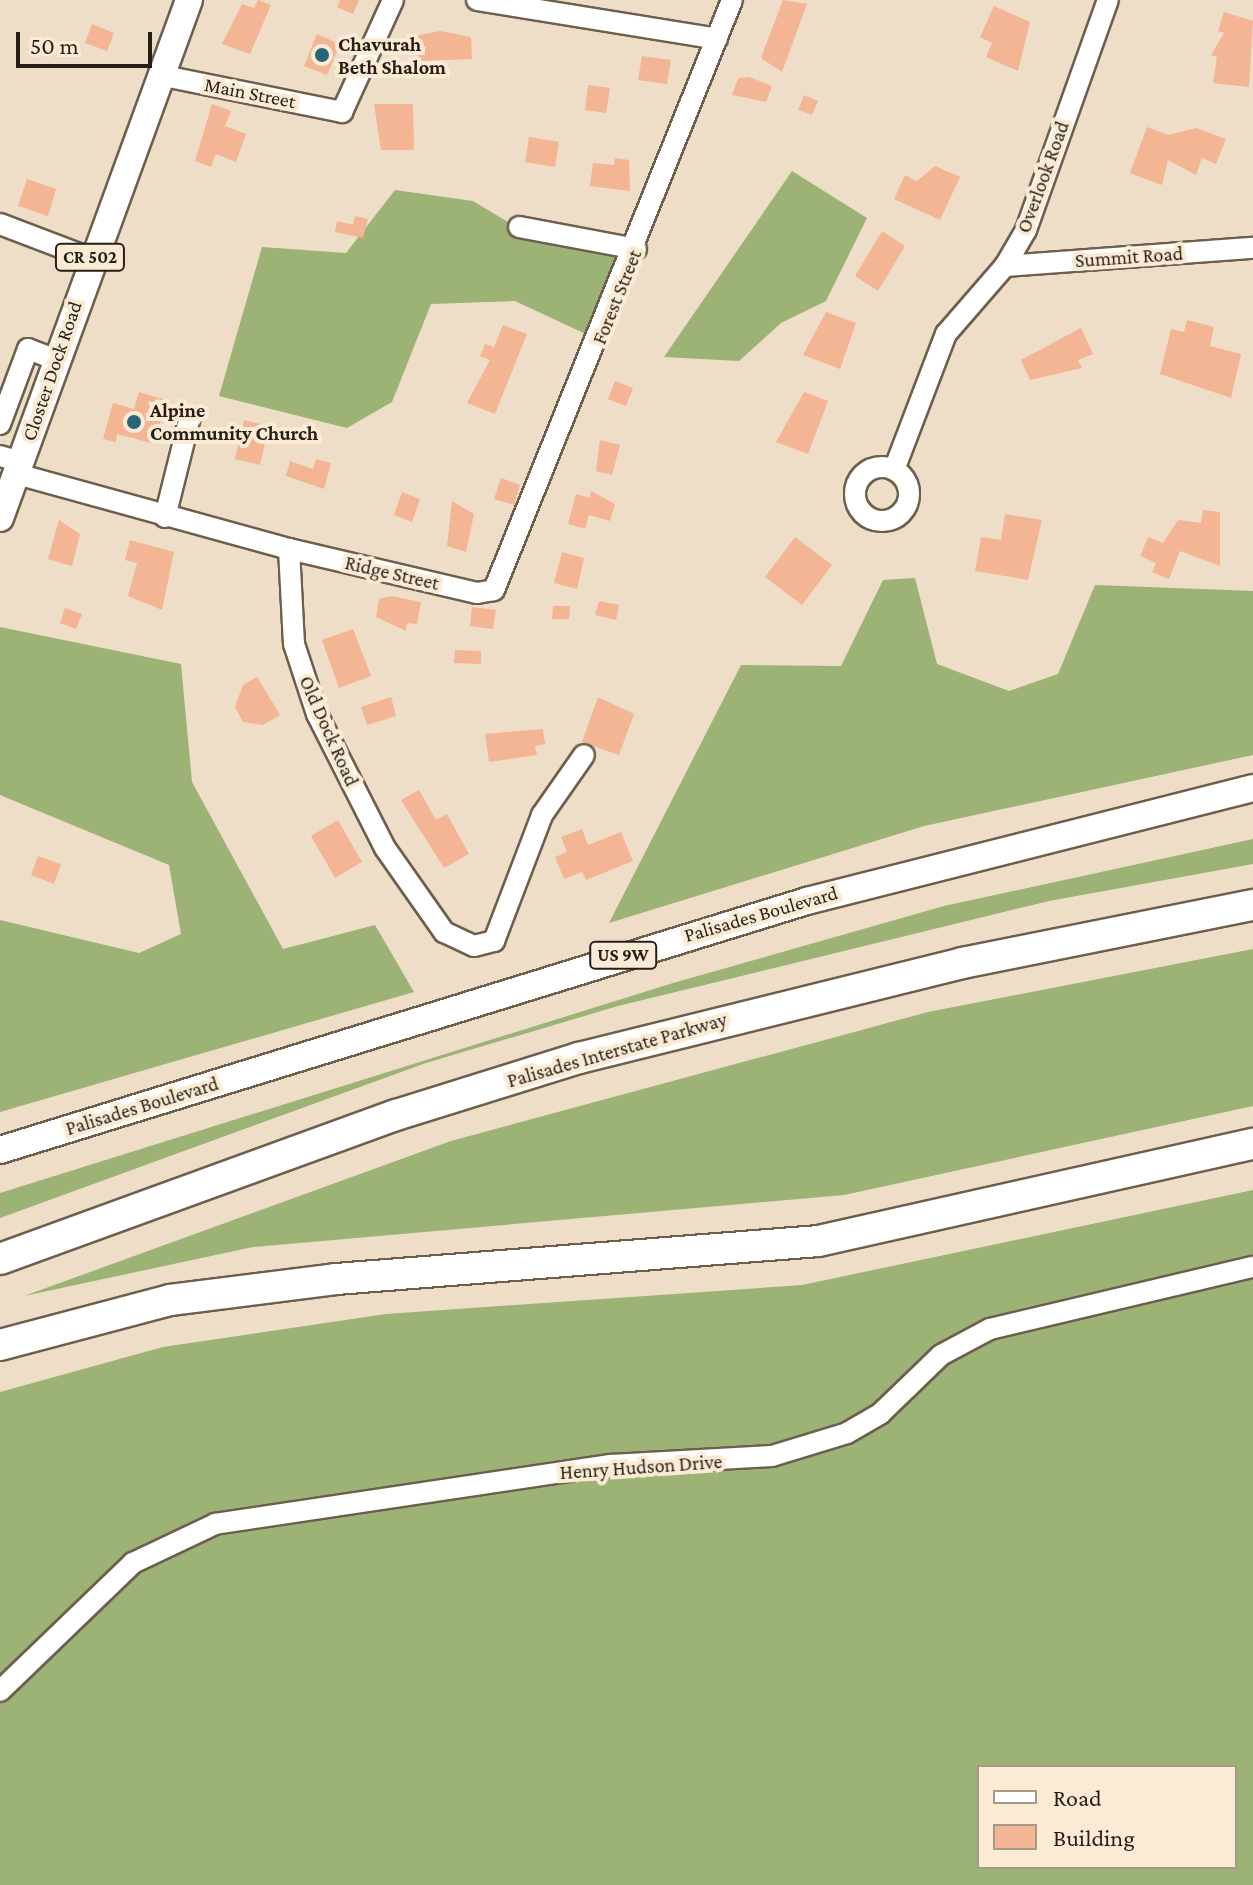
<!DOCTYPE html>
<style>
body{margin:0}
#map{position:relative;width:1253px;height:1885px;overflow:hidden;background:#eedec8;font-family:"Crimson Pro",serif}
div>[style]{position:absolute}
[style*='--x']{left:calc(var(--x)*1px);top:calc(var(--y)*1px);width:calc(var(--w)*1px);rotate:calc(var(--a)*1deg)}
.forest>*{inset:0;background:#9db275}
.building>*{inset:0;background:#f3b593}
.roads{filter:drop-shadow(2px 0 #6d5f4c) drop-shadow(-2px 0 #6d5f4c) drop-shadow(0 2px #6d5f4c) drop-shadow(0 -2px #6d5f4c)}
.minor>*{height:20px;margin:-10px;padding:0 10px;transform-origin:10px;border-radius:10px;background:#fff}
.minor>.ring{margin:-10px;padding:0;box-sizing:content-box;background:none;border:20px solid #fff;border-radius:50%}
.major>*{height:26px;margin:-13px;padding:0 13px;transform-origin:13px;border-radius:13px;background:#fff}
.highway>*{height:30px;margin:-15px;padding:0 15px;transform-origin:15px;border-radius:15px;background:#fff}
.dots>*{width:22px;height:22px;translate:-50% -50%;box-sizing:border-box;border:4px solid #fbebd5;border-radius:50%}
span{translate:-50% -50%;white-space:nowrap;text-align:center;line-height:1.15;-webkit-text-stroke:8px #fbebd5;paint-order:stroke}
.shield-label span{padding:2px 6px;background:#fbebd5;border:2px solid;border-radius:6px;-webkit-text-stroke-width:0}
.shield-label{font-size:18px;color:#251f17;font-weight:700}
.poi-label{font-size:20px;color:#251f17;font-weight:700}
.left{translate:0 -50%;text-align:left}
.street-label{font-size:20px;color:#251f17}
.legend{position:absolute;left:977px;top:1765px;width:260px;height:104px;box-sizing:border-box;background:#fbebd5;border:2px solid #a59989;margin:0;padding:10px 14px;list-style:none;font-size:24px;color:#251f17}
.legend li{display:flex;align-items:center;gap:16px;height:40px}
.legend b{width:40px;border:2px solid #a59989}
.scale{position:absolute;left:16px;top:32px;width:136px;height:36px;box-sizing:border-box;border:4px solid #251f17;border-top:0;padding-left:10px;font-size:24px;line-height:28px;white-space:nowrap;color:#251f17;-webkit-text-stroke:6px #fbebd5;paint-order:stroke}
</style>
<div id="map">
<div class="forest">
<i style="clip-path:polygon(792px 171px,867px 218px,826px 301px,781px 323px,739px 361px,664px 357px)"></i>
<i style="clip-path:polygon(395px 190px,473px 201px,523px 231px,621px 252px,592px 337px,515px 301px,431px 304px,392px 402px,347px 428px,219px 396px,262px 247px,346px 253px)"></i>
<i style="clip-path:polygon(915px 578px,937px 664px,1009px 691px,1058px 674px,1095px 585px,1253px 591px,1253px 755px,924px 826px,609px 923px,741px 665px,841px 666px,883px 580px)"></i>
<i style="clip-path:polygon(0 627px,181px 664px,192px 782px,283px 949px,375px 925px,414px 992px,0 1112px,0 920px,139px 953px,181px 934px,169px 865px,0 795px)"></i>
<i style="clip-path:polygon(1253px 839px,1253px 864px,1049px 901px,618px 1006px,426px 1063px,0 1218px,0 1193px,673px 983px,944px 906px)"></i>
<i style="clip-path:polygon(1253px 949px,1253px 1106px,844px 1195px,253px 1247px,24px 1296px,451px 1141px,928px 1012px)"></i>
<i style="clip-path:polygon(evenodd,1253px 1190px,1253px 1885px,0 1885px,0 1392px,163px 1347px,386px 1314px,802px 1285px,1253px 1190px,979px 1767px,1235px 1767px,1235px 1867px,979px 1867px,979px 1767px)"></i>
</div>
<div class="building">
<i style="clip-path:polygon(258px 0,271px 5px,250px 54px,222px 44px,242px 4px,254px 8px)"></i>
<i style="clip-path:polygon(340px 0,359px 0,353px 14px,337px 7px)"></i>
<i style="clip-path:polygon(783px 0,807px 4px,782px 72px,761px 58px)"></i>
<i style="clip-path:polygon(994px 6px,1030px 22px,1018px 71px,986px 57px,992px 43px,980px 37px)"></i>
<i style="clip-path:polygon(1224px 12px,1253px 21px,1249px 87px,1213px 83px,1217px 57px,1211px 55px,1224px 33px,1218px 31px)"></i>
<i style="clip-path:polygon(92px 24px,114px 33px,107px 51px,85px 43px)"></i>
<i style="clip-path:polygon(440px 31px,471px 37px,472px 59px,419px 61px,410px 37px)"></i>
<i style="clip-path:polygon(317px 34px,340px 44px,327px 75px,304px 66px)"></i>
<i style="clip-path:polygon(642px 56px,671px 60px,667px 84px,638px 80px)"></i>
<i style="clip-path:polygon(749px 77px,772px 86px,766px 102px,732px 95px,738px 78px)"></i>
<i style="clip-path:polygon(588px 85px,610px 88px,606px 113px,585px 110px)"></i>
<i style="clip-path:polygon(804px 95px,818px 101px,812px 115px,798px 110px)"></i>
<i style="clip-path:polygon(212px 104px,231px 111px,225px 126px,246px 134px,236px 162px,216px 154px,211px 167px,195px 161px)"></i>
<i style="clip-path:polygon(374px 104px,413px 104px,414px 150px,381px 150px)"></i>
<i style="clip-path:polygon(1147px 127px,1168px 135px,1196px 128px,1226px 139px,1216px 164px,1202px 158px,1196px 175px,1168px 160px,1162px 185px,1130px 173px)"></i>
<i style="clip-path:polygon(529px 137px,559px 142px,555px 167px,525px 162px)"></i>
<i style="clip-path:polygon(615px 158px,629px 160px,630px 191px,590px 186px,593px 163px,614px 165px)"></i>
<i style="clip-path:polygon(935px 166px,960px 177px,940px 220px,894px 199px,905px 175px,917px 181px)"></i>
<i style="clip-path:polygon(27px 179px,56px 189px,48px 216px,18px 206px)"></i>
<i style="clip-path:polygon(355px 216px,368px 219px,363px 238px,335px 232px,337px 221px,353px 225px)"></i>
<i style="clip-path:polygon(882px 231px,905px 246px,878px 291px,855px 276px)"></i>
<i style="clip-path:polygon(826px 312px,856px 323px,840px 369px,803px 355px)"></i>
<i style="clip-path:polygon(1187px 320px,1214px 327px,1210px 346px,1241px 354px,1231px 398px,1160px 374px,1171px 329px,1184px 332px)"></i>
<i style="clip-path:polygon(503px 325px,527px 334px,495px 414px,467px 403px,490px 360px,480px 356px,485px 344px,494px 347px)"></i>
<i style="clip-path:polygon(1081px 328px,1093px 354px,1078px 360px,1082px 368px,1030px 380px,1021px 360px)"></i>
<i style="clip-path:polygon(615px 381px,633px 388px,626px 406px,608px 399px)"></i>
<i style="clip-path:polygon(139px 392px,166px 400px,155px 444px,117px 434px,116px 442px,103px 439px,113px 403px,134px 409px)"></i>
<i style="clip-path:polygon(804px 392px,828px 401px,808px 454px,776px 442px)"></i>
<i style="clip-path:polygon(244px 420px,269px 426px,260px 465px,235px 459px)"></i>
<i style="clip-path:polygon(600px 440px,620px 445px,612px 475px,596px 471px)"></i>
<i style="clip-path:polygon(316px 459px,331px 463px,324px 489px,286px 476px,290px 461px,313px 469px)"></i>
<i style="clip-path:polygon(501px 478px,520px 485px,514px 505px,494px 499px)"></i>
<i style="clip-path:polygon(591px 491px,615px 504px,610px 521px,589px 515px,585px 529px,568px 524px,576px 494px,590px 498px)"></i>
<i style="clip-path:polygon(402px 492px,420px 499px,412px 522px,394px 515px)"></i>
<i style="clip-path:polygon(452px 501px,474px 514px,466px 552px,447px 546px)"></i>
<i style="clip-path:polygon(1203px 510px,1220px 512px,1220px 566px,1180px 551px,1169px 579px,1152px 572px,1156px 563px,1140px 556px,1148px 537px,1163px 543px,1178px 520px,1201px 523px)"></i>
<i style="clip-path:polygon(1005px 514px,1042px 520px,1028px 580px,975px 571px,981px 537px,1001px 540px)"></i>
<i style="clip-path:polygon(59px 520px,80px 534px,72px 566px,48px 559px)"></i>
<i style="clip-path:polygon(795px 537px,832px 565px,802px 605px,765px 577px)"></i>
<i style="clip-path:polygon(130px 540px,174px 552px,162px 610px,128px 596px,137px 563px,125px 560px)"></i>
<i style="clip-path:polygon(562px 552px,584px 558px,577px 589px,554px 583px)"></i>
<i style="clip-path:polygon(391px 596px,421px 602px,417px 624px,407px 623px,406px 631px,376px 617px,379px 599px)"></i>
<i style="clip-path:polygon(599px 601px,619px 605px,616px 620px,595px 615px)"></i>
<i style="clip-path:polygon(553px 606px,570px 606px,569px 619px,552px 619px)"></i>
<i style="clip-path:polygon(472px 607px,496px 610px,493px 629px,470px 626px)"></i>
<i style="clip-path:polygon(65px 608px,82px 614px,76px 629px,60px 623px)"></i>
<i style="clip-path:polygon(353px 629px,371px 676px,339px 688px,322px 640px)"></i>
<i style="clip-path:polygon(455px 650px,481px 651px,481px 664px,454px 663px)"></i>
<i style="clip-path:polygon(257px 677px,280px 715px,263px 725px,243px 722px,235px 707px,243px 685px)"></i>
<i style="clip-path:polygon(391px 697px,396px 716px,367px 725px,361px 707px)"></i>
<i style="clip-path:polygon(598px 697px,634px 714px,619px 755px,582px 742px)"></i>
<i style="clip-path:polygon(543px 729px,545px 744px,535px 746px,537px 755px,489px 762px,485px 734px)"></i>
<i style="clip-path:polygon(419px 790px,436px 820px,447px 814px,469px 854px,444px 868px,401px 800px)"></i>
<i style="clip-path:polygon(338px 820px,362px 862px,335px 878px,311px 836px)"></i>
<i style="clip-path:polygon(582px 829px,588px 845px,621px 832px,633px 861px,586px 880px,582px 872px,564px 879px,555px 857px,567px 852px,561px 837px)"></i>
<i style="clip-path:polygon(38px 856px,61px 864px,54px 884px,31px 875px)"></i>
</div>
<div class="roads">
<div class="minor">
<i style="--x:477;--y:0;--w:243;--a:9.2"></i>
<i style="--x:159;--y:75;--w:187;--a:11.4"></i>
<i style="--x:342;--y:112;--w:123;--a:-65.5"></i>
<i style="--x:0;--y:224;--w:95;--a:20.9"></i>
<i style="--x:519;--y:227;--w:119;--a:10.6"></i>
<i style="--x:1005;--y:266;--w:249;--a:-4.2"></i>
<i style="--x:0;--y:424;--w:80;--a:-69.5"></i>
<i style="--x:28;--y:349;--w:30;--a:21"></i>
<i style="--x:0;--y:456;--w:22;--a:16"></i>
<i class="ring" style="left:855px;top:467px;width:34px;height:34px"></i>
<i style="--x:894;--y:470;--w:146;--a:-69.1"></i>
<i style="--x:946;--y:334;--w:90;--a:-49.1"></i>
<i style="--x:1005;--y:266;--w:42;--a:-59.7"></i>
<i style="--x:1026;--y:230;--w:244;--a:-70.4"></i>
<i style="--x:17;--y:474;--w:282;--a:15.4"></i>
<i style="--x:289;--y:549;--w:193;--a:13.2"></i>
<i style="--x:477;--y:593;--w:17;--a:-10"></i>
<i style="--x:494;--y:590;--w:636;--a:-68.03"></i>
<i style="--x:165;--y:517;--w:103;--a:-76"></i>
<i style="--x:289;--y:549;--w:95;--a:87"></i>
<i style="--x:294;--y:644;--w:74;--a:71.8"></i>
<i style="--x:317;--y:714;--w:150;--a:63.1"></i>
<i style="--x:385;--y:848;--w:103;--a:54.9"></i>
<i style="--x:444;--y:932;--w:33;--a:25"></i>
<i style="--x:474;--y:946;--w:21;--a:-14"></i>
<i style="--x:494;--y:941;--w:135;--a:-69.1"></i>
<i style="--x:542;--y:815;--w:73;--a:-55"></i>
<i style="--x:0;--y:1691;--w:185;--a:-43.9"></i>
<i style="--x:133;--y:1563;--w:91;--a:-25.4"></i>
<i style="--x:215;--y:1524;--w:400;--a:-8.5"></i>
<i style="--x:611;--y:1465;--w:161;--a:-3.2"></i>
<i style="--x:772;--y:1456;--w:78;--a:-17"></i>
<i style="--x:847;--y:1433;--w:39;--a:-30"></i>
<i style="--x:881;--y:1413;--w:83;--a:-44"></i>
<i style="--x:941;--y:1355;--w:55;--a:-28"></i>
<i style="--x:990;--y:1329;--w:270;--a:-13.3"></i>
</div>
<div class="major">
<i style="--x:0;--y:518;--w:551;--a:-69.95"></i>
<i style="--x:0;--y:1150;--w:845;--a:-17.15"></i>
<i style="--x:807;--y:901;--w:460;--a:-14.2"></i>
</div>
<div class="highway">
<i style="--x:0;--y:1259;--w:421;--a:-20"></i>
<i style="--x:396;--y:1115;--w:192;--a:-17.3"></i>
<i style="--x:579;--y:1058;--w:395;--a:-13.9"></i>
<i style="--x:962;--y:963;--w:297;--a:-11.3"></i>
<i style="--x:0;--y:1345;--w:176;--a:-14.8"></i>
<i style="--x:170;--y:1300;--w:167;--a:-7.2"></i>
<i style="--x:336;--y:1279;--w:483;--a:-4.5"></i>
<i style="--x:818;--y:1241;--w:446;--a:-12.6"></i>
</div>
</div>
<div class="dots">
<i style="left:322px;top:55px;background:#27657b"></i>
<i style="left:134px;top:422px;background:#27657b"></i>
</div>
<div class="shield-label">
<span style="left:90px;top:257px">CR 502</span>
<span style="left:623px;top:955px">US 9W</span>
</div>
<div class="poi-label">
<span class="left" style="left:338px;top:56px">Chavurah<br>Beth Shalom</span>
<span class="left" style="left:150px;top:422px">Alpine<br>Community Church</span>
</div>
<div class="street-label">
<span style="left:250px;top:93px;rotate:11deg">Main Street</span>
<span style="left:1043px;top:177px;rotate:-70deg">Overlook Road</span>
<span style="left:1129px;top:257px;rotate:-4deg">Summit Road</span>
<span style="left:617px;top:297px;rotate:-68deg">Forest Street</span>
<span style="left:52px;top:371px;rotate:-71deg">Closter Dock Road</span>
<span style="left:392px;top:573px;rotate:13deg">Ridge Street</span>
<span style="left:329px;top:731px;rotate:66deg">Old Dock Road</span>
<span style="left:761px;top:914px;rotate:-16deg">Palisades Boulevard</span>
<span style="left:617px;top:1050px;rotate:-16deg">Palisades Interstate Parkway</span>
<span style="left:142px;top:1106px;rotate:-17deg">Palisades Boulevard</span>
<span style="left:641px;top:1467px;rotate:-4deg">Henry Hudson Drive</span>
</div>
<ul class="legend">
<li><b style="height:10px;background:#fff"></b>Road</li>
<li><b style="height:22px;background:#f3b593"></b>Building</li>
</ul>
<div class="scale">50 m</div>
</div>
